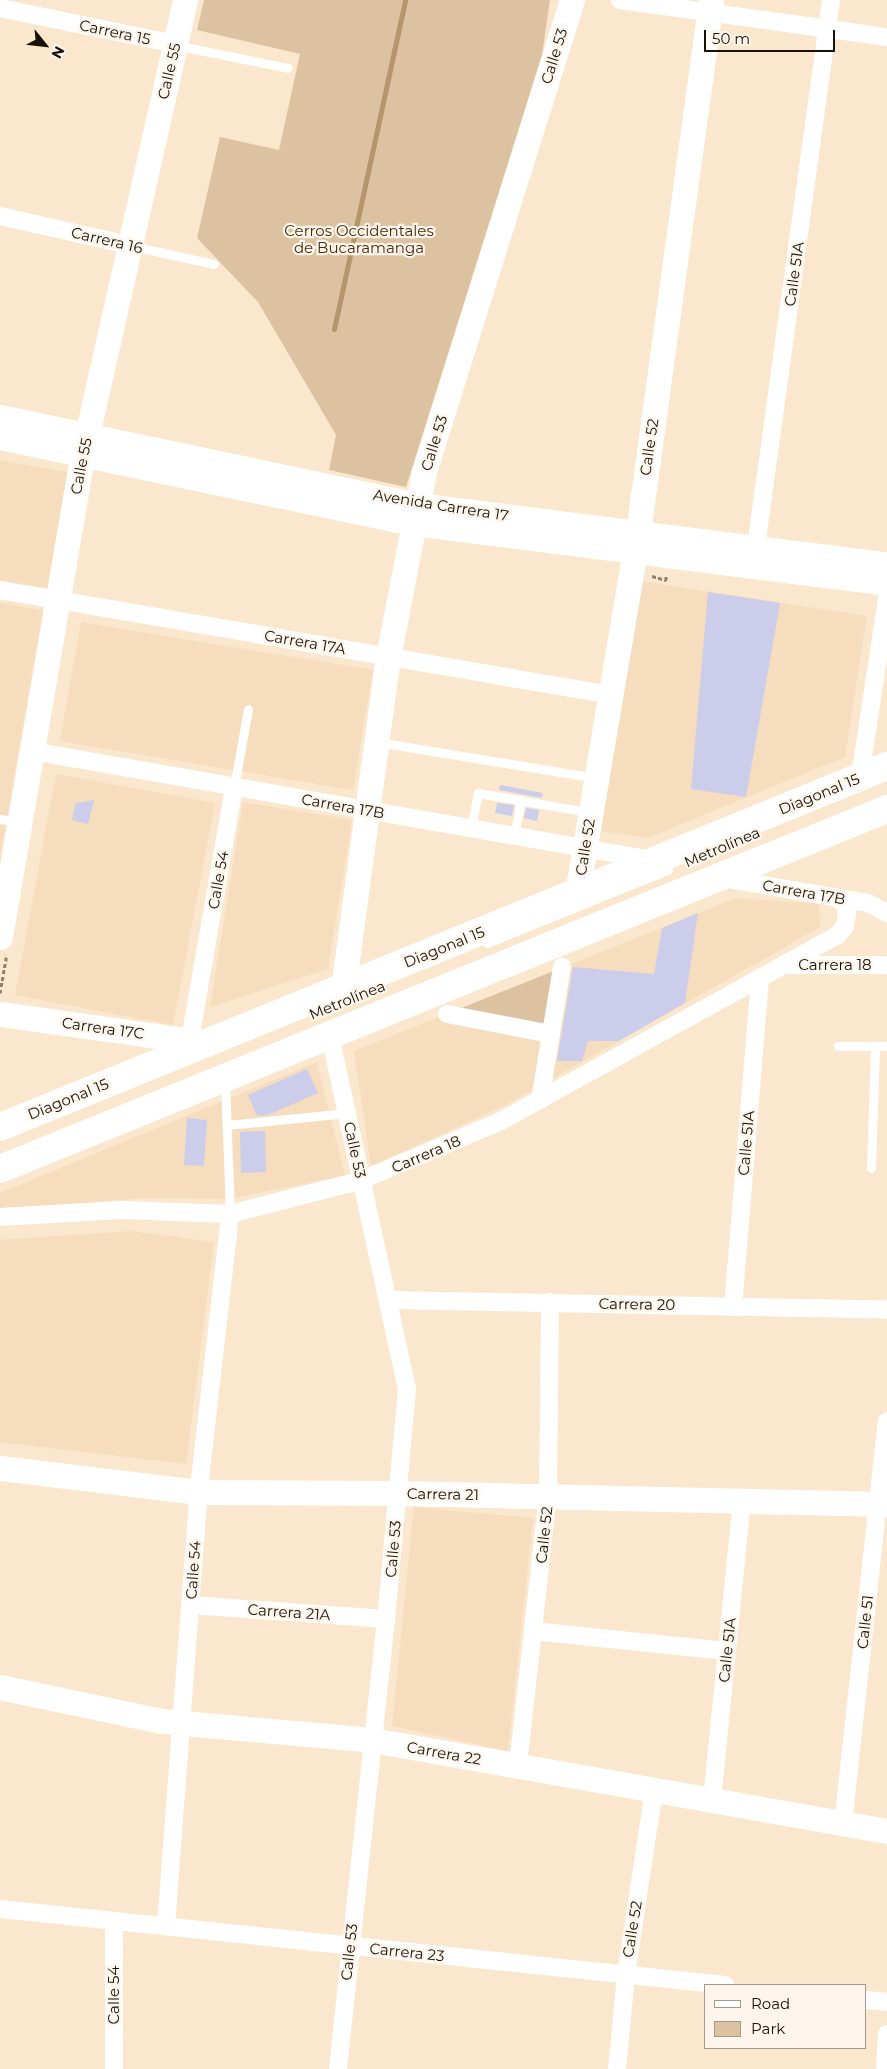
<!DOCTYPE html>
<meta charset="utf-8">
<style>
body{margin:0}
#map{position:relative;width:887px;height:2069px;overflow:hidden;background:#fbe7cd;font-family:Montserrat,sans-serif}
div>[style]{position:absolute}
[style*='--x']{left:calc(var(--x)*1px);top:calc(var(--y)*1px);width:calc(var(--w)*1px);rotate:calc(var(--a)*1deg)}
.built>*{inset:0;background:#f6ddbd}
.green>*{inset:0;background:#dcc2a1}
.stream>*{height:5px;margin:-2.5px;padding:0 2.5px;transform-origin:2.5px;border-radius:2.5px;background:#b5956b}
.building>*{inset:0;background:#cccdea}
.path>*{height:3px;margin-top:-1.5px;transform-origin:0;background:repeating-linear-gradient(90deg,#8e806e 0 4px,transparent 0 6.5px)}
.lane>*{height:9px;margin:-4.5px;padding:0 4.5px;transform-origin:4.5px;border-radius:4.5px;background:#fff}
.street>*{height:18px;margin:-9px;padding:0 9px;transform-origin:9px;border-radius:9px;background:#fff}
.secondary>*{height:25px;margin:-12.5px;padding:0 12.5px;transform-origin:12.5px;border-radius:12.5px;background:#fff}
.primary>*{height:28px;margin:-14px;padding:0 14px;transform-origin:14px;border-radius:14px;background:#fff}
span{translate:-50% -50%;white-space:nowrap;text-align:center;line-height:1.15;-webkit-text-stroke:4.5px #fef6ec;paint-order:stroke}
.street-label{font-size:15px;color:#181108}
.park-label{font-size:15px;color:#432c08}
.legend{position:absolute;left:704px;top:1984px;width:162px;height:65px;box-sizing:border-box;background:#fef6ec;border:1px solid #a29a91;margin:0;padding:6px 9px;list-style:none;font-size:15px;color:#181108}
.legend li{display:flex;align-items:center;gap:10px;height:25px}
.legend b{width:25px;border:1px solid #a29a91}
.north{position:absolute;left:20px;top:20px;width:50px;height:50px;-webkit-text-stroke:4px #fef6ec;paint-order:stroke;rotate:119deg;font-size:14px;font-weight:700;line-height:20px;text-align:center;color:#181108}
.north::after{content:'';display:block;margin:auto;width:18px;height:22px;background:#181108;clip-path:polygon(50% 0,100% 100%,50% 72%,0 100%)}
.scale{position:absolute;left:704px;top:30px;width:131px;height:22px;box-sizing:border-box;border:2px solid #181108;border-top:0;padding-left:6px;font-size:15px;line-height:18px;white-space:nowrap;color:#181108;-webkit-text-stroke:4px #fef6ec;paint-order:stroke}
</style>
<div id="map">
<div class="built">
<i style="clip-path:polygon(0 460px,71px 473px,51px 589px,0 580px)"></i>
<i style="clip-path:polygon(640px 581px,867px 616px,845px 757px,647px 838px,601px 831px)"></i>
<i style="clip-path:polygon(0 603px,43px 610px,0 858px)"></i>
<i style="clip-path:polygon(81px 622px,373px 670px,353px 790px,60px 741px)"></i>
<i style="clip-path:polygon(56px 774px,215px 803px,173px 1025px,15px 995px)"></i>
<i style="clip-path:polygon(243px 802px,352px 820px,328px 969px,210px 1007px)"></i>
<i style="clip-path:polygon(736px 898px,819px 904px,820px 927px,506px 1105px,371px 1166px,354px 1051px)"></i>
<i style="clip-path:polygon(317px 1062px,345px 1176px,227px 1199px,147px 1198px,0 1209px,0 1193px)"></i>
<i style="clip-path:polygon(130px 1231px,214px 1242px,186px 1464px,0 1442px,0 1240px)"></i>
<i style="clip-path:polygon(414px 1507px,533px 1518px,508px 1751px,392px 1726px)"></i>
</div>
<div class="green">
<i style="clip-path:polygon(204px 0,550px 0,542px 55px,406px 487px,329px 470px,336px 435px,258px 302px,197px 238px,220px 137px,279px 150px,300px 54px,197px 30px)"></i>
<i style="clip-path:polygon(571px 964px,551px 1079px,533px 1089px,542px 1039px,442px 1016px)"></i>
</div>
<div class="stream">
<i style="--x:334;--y:329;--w:337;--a:-77.8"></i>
</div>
<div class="building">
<i style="clip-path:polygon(708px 592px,780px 603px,746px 797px,691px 789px)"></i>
<i style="clip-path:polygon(500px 785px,543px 793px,542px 798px,499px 790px)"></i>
<i style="clip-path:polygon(94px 800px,88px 824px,72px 820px,76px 803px)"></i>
<i style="clip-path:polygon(497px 803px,514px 805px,512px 816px,495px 813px)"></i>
<i style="clip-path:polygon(526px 808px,539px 810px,537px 821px,524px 818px)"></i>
<i style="clip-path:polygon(698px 913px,685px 1003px,619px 1041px,588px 1041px,582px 1061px,557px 1061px,573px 967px,654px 974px,662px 928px)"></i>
<i style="clip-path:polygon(307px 1069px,318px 1093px,268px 1115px,257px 1116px,248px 1095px)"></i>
<i style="clip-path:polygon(187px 1118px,207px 1120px,204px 1166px,184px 1165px)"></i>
<i style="clip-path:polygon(265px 1131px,266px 1172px,241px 1173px,240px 1132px)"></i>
</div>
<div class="path">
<i style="--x:652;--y:576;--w:15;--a:16"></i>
<i style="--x:666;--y:580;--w:6;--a:-90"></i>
<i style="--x:0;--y:993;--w:39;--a:-80"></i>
</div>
<div class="lane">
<i style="--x:175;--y:45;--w:115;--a:11.5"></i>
<i style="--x:132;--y:246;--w:84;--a:12.4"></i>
<i style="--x:377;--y:742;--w:222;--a:9.3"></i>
<i style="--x:234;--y:787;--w:79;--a:-79.8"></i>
<i style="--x:0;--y:819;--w:20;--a:9"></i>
<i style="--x:471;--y:829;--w:37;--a:-79"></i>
<i style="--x:478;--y:793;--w:112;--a:9.8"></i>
<i style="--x:514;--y:836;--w:37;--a:-79"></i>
<i style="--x:487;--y:943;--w:195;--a:-22"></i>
<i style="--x:838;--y:1046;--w:49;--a:0"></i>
<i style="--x:225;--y:1081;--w:133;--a:87.8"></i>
<i style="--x:227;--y:1125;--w:121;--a:-5.7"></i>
<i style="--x:871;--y:1168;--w:122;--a:-88.1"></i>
</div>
<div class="street">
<i style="--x:620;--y:0;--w:270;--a:7.9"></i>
<i style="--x:0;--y:8;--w:179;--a:11.6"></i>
<i style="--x:0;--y:216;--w:132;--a:12.7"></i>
<i style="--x:756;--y:547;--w:552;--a:-82.19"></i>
<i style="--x:0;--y:590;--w:620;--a:9.75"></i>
<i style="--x:32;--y:751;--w:630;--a:9.97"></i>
<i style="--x:860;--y:777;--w:180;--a:-81.4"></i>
<i style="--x:722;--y:878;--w:148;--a:9.7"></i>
<i style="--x:868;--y:903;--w:21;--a:28"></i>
<i style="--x:785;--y:964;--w:60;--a:-28.7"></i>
<i style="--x:838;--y:935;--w:11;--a:-52"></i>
<i style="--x:845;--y:926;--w:12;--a:-81"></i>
<i style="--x:847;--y:914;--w:9;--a:-103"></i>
<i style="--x:845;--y:905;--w:11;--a:-139"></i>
<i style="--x:447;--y:1014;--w:106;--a:10.9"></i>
<i style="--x:330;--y:1036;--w:361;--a:77.7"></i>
<i style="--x:407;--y:1389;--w:231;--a:95.2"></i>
<i style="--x:386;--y:1619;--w:453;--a:96.1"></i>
<i style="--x:188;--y:1051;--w:268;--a:-80.1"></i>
<i style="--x:540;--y:1100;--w:135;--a:-80.6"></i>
<i style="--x:0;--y:1217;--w:122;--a:-3.3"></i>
<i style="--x:122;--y:1210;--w:108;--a:2.1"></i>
<i style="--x:230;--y:1214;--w:136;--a:-14.4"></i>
<i style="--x:362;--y:1180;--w:151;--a:-23"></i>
<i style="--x:501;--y:1121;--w:323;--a:-28.9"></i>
<i style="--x:784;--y:965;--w:103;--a:0"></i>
<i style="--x:388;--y:1300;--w:499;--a:1.1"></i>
<i style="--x:733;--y:1307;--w:330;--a:-85.3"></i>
<i style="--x:191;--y:1605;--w:196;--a:4.1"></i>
<i style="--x:533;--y:1631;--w:194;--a:5.9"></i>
<i style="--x:518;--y:1766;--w:272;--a:-83.7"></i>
<i style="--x:548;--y:1496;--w:194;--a:-89.4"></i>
<i style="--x:712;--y:1800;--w:301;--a:-84.3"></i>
<i style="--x:843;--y:1824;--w:405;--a:-83.8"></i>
<i style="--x:0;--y:1909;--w:729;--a:5.98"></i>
<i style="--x:166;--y:1926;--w:448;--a:-85.7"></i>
<i style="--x:200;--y:1479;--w:267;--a:-83.5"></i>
<i style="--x:866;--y:2000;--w:21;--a:5"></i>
<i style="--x:114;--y:2069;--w:148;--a:-90"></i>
<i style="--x:617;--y:2069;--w:94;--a:-84.5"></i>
<i style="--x:626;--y:1975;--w:187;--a:-81.4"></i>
<i style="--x:885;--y:2069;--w:35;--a:-87"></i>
</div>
<div class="secondary">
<i style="--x:0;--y:417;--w:426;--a:11.9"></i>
<i style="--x:417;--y:505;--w:474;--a:7.2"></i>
<i style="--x:0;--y:437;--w:422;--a:11.8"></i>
<i style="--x:413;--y:523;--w:478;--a:7.2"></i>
<i style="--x:577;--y:893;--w:366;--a:-80.4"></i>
<i style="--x:638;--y:532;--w:537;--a:-82.19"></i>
<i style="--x:0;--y:937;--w:491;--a:-80.3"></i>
<i style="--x:83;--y:453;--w:464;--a:-77.3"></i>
<i style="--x:343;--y:989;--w:335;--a:-82.3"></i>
<i style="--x:388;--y:657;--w:188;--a:-79"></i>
<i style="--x:424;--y:472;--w:495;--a:-72.6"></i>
<i style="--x:0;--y:1014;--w:208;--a:8"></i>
<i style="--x:0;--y:1468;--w:200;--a:6.9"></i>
<i style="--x:199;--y:1492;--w:199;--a:0.3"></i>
<i style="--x:398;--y:1493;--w:489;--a:1.3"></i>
<i style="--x:0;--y:1687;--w:165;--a:11.9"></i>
<i style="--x:161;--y:1721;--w:212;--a:5.1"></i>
<i style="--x:372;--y:1740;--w:523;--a:10.02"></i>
</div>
<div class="primary">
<i style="--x:0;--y:1127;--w:958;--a:-22.15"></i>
<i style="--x:0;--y:1169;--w:957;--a:-22.09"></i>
</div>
<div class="street-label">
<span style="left:115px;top:32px;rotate:12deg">Carrera 15</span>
<span style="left:554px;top:56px;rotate:-73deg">Calle 53</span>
<span style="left:169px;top:71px;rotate:-77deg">Calle 55</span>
<span style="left:107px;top:240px;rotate:13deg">Carrera 16</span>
<span style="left:794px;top:274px;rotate:-82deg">Calle 51A</span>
<span style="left:434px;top:443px;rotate:-73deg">Calle 53</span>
<span style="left:649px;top:447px;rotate:-82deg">Calle 52</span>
<span style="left:81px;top:466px;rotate:-79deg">Calle 55</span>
<span style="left:441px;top:505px;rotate:9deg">Avenida Carrera 17</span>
<span style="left:305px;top:642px;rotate:10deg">Carrera 17A</span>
<span style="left:819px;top:794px;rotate:-22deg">Diagonal 15</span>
<span style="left:343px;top:806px;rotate:10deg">Carrera 17B</span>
<span style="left:585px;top:847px;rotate:-81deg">Calle 52</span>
<span style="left:722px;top:847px;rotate:-23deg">Metrolínea</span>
<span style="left:218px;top:880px;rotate:-80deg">Calle 54</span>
<span style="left:804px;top:892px;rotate:10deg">Carrera 17B</span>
<span style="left:444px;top:947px;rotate:-22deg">Diagonal 15</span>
<span style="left:835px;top:965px">Carrera 18</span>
<span style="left:347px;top:1000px;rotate:-22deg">Metrolínea</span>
<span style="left:103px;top:1028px;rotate:8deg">Carrera 17C</span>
<span style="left:68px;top:1099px;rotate:-22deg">Diagonal 15</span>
<span style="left:746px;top:1143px;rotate:-85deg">Calle 51A</span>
<span style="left:355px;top:1150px;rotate:78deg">Calle 53</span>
<span style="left:426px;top:1154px;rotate:-23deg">Carrera 18</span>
<span style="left:637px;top:1304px;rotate:1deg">Carrera 20</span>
<span style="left:443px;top:1494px;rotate:1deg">Carrera 21</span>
<span style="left:544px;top:1535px;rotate:-84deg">Calle 52</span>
<span style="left:393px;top:1549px;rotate:-85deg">Calle 53</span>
<span style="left:193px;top:1570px;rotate:-86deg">Calle 54</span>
<span style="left:289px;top:1612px;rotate:4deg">Carrera 21A</span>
<span style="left:865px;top:1622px;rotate:-84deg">Calle 51</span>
<span style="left:727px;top:1650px;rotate:-84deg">Calle 51A</span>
<span style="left:444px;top:1753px;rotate:10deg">Carrera 22</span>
<span style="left:632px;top:1929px;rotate:-81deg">Calle 52</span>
<span style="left:349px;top:1952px;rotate:-84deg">Calle 53</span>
<span style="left:407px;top:1952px;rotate:6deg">Carrera 23</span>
<span style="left:114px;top:1995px;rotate:-90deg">Calle 54</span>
</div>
<div class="park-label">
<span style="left:359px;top:239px">Cerros Occidentales<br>de Bucaramanga</span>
</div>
<ul class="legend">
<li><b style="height:6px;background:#fff"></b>Road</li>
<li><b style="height:14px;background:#dcc2a1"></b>Park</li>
</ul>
<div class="north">N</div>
<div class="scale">50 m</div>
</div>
